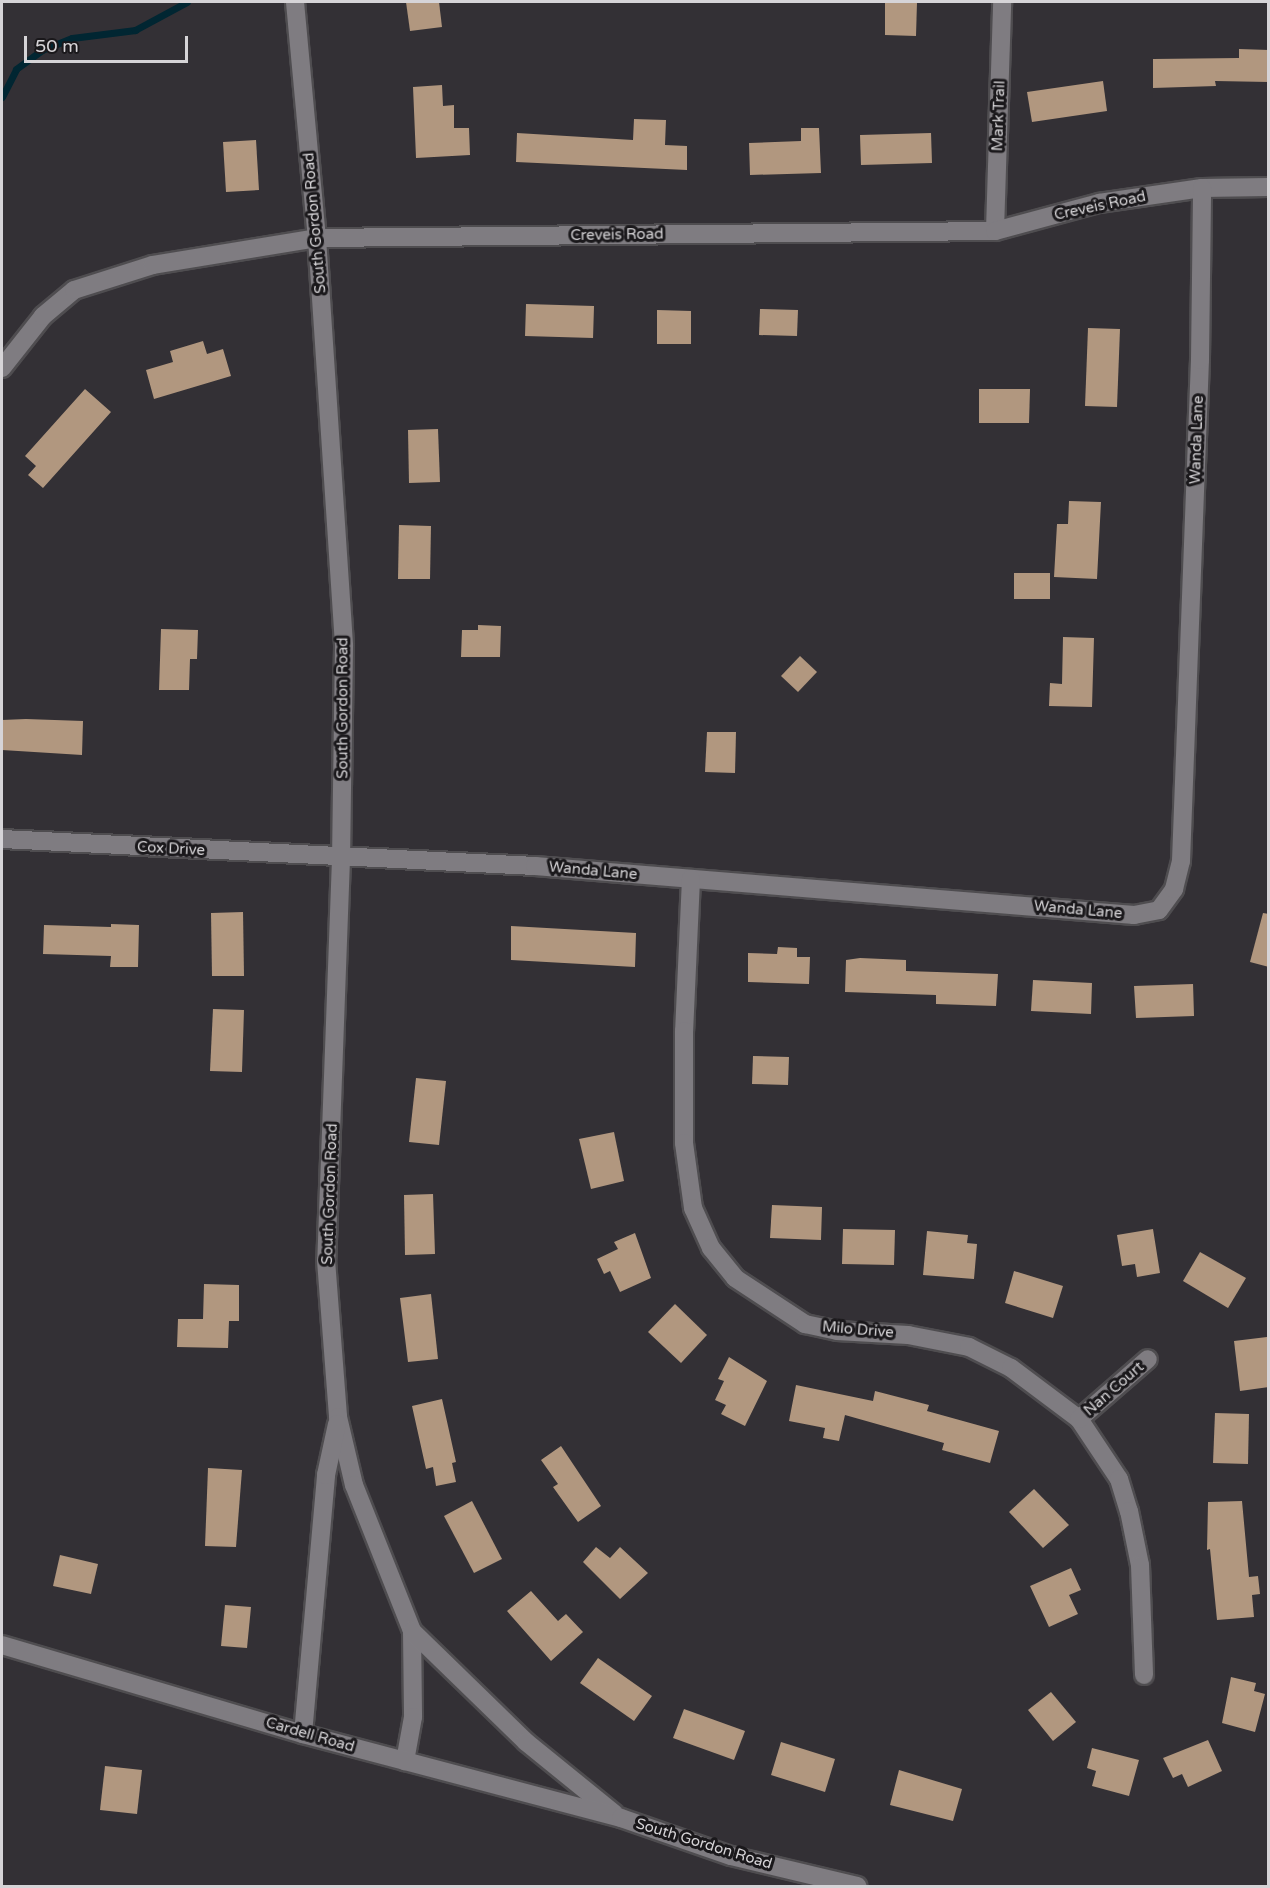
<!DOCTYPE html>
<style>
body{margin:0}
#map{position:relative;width:1270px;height:1888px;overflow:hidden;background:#333035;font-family:"Varela Round",sans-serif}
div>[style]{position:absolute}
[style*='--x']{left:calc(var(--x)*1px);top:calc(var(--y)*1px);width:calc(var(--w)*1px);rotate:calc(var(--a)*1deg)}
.stream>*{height:7px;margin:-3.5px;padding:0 3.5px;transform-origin:3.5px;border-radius:3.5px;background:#012632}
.building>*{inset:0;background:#b1977f}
.roads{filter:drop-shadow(2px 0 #4f4d50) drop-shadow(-2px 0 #4f4d50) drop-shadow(0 2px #4f4d50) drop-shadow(0 -2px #4f4d50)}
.minor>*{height:18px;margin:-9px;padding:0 9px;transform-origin:9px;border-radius:9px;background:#7f7c81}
span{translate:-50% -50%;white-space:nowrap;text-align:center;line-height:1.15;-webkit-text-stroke:6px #1a181b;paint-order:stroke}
.street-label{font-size:15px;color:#d6d4d7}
.frame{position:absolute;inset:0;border:3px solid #d6d4d7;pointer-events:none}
.scale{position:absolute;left:24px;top:36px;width:164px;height:27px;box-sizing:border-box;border:3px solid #d6d4d7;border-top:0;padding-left:8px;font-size:18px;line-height:21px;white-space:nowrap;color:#d6d4d7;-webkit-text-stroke:4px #1a181b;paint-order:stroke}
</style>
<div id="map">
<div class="stream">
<i style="--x:2;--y:97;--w:31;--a:-63"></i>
<i style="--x:16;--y:69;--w:32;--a:-36"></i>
<i style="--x:42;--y:50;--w:32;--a:-22"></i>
<i style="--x:72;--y:38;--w:64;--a:-7.2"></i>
<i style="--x:135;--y:30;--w:59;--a:-28.3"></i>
</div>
<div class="building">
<i style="clip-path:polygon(406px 2px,439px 2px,442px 27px,410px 31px)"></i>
<i style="clip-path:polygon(885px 2px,917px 2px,916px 36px,885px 35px)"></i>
<i style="clip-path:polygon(1239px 49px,1269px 50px,1269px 82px,1215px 81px,1216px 86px,1153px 88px,1153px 59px,1239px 58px)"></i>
<i style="clip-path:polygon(1103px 81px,1107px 111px,1032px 122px,1027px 92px)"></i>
<i style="clip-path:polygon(442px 85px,443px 106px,454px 105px,454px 128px,469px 128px,470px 155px,416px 158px,413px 87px)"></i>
<i style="clip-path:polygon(634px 119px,666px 120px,665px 145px,687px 146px,687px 170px,516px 162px,517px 133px,633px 140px)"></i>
<i style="clip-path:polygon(801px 128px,819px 128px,821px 173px,750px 175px,749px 143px,801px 141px)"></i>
<i style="clip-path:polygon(931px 133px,932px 163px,861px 165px,860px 135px)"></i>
<i style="clip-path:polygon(256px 140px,259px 190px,226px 192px,223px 142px)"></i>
<i style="clip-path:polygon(526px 304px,594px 306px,593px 338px,525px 336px)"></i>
<i style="clip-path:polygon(760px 309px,798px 310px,797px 336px,759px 335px)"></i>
<i style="clip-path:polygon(657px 310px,691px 311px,691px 344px,657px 344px)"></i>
<i style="clip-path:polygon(1088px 328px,1120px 329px,1117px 407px,1085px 406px)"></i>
<i style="clip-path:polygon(203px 341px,207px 354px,223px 349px,231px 376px,154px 399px,146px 370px,173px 362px,170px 351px)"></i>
<i style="clip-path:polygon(85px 389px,111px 412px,43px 488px,28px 475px,36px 466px,25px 456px)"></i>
<i style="clip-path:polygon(979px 389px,1030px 389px,1029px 423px,979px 423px)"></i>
<i style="clip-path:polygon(438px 429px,440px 482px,409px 483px,408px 430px)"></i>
<i style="clip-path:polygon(1069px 501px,1101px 502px,1097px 579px,1054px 577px,1057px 524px,1068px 524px)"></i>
<i style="clip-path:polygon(399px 525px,431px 526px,430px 579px,398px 579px)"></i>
<i style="clip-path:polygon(1014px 573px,1050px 573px,1050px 599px,1014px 599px)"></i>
<i style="clip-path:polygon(478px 625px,501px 626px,500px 657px,461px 657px,462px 630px,478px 630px)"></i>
<i style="clip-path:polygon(161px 629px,198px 630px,197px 659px,190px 659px,189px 690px,159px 690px)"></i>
<i style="clip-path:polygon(1063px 637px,1094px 638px,1092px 707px,1049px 706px,1050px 683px,1062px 684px)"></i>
<i style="clip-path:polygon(800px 656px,817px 672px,798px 692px,781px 676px)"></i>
<i style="clip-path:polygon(26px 719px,83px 721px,82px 755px,2px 750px,2px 720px)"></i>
<i style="clip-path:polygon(707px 732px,736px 732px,735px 773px,705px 772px)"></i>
<i style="clip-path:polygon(243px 912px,244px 976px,212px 976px,211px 913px)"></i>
<i style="clip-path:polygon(1263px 913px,1269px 914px,1269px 967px,1250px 962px)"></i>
<i style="clip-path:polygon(111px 924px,139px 925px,138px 967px,110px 967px,111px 956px,43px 954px,44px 925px,111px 927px)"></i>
<i style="clip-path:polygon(511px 926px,636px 933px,635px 967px,511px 960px)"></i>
<i style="clip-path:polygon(778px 947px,797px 948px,797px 957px,810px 957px,809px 984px,748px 982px,748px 953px,777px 954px)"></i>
<i style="clip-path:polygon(860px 958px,906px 960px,906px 971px,998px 974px,996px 1006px,936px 1004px,936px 995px,845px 992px,846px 960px)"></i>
<i style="clip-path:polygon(1033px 980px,1092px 983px,1091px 1014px,1031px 1011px)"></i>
<i style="clip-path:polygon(1193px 984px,1194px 1016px,1136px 1018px,1134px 986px)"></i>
<i style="clip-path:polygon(213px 1009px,244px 1010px,242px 1072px,210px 1071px)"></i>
<i style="clip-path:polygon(753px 1056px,789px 1057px,788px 1085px,752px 1084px)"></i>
<i style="clip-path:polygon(416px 1078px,446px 1081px,439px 1145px,409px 1142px)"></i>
<i style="clip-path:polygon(614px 1132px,624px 1181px,591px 1189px,579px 1139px)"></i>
<i style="clip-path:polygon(433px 1194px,435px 1254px,405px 1255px,404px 1195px)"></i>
<i style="clip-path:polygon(772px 1205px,822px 1207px,821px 1240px,770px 1238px)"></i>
<i style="clip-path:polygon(843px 1229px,895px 1230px,894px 1265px,842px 1264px)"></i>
<i style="clip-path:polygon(1153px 1229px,1160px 1273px,1137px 1277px,1135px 1264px,1122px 1266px,1117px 1235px)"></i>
<i style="clip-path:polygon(927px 1231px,968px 1235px,967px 1243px,977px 1244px,974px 1279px,923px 1275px)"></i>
<i style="clip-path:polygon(635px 1233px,651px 1278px,620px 1292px,610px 1271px,604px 1274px,597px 1259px,618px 1249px,614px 1242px)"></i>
<i style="clip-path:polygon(1200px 1252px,1246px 1278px,1228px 1308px,1183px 1281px)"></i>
<i style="clip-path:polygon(1014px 1271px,1063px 1286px,1053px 1318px,1005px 1303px)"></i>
<i style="clip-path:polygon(204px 1284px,239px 1285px,239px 1321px,229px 1321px,228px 1348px,177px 1347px,178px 1319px,203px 1319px)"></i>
<i style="clip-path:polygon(431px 1294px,438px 1359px,408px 1362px,400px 1298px)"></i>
<i style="clip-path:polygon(675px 1304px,707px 1335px,681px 1363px,648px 1332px)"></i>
<i style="clip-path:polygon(1267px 1337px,1269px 1387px,1240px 1391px,1234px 1341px)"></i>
<i style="clip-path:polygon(729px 1357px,767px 1381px,745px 1426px,721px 1414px,726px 1405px,715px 1400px,724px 1381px,718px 1379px)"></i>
<i style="clip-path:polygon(796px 1385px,873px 1401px,875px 1391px,929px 1405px,927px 1411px,999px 1431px,990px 1463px,942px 1450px,944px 1443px,845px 1415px,839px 1441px,823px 1438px,825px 1428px,789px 1421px)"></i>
<i style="clip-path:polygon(442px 1399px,456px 1462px,452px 1463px,456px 1482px,436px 1486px,433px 1467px,426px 1469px,412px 1406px)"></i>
<i style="clip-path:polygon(1215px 1413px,1249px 1414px,1248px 1464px,1213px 1463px)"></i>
<i style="clip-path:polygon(561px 1446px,601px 1506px,578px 1522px,553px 1487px,558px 1484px,541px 1460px)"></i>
<i style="clip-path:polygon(208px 1468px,242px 1470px,236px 1547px,205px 1546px)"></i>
<i style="clip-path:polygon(1034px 1489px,1069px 1525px,1043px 1548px,1009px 1512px)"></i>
<i style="clip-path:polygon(472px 1501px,502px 1559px,474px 1573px,444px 1516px)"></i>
<i style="clip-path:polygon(1242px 1501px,1249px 1577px,1258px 1576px,1260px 1594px,1252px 1595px,1254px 1617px,1217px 1620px,1210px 1549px,1207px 1550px,1208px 1502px)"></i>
<i style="clip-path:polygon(596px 1547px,610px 1558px,620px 1547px,648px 1573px,620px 1599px,583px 1562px)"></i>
<i style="clip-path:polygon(60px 1555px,98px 1564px,91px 1594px,53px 1586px)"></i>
<i style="clip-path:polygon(1071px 1568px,1081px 1590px,1069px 1595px,1078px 1614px,1049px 1627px,1030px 1586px)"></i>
<i style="clip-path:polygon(531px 1591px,558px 1621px,566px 1614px,583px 1632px,551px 1661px,507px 1611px)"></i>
<i style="clip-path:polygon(225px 1605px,251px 1607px,247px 1648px,221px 1646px)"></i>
<i style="clip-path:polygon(598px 1658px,652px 1696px,634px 1721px,580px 1683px)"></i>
<i style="clip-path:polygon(1231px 1677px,1256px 1683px,1254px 1691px,1265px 1694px,1255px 1732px,1222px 1723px)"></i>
<i style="clip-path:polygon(1051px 1692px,1076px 1722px,1053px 1741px,1028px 1710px)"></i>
<i style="clip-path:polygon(684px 1709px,745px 1731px,734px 1760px,673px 1738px)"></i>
<i style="clip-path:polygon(1208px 1740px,1222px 1771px,1188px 1787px,1182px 1774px,1173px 1778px,1163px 1758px)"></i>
<i style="clip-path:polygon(781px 1742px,835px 1759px,825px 1792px,771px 1775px)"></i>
<i style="clip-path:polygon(1092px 1748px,1139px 1760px,1129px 1796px,1092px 1786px,1096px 1771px,1087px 1768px)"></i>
<i style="clip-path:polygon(105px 1766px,142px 1770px,137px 1814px,100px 1810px)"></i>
<i style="clip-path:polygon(899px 1770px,962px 1789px,953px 1821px,890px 1805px)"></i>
</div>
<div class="roads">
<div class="minor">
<i style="--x:295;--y:2;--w:237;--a:84.7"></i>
<i style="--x:317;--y:238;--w:409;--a:86.2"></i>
<i style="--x:344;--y:646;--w:213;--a:90.8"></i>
<i style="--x:341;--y:859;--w:401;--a:92.1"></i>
<i style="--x:326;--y:1260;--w:157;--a:85.6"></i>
<i style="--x:338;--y:1417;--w:70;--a:76.8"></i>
<i style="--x:354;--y:1485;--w:157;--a:68.3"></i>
<i style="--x:412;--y:1631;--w:86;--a:89.3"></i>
<i style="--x:413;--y:1717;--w:45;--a:100.3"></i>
<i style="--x:995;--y:231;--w:229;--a:-88.2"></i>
<i style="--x:2;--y:368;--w:66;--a:-51.7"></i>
<i style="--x:43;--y:316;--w:40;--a:-40"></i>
<i style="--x:74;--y:290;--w:83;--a:-17.6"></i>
<i style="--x:153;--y:265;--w:166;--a:-9.3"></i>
<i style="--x:317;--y:238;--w:678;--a:-0.59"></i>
<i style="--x:995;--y:231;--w:108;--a:-15.1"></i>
<i style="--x:1099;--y:203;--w:104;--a:-8.3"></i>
<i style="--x:1202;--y:188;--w:66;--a:-0.9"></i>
<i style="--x:2;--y:839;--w:534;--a:2.9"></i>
<i style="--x:535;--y:866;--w:601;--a:4.68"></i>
<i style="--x:1134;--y:915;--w:25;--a:-11"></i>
<i style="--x:1159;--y:910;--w:26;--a:-54"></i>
<i style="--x:1174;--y:889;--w:29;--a:-76"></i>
<i style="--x:1181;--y:861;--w:501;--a:-87.83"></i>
<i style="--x:1200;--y:360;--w:172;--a:-89.3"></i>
<i style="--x:691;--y:879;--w:152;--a:92.6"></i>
<i style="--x:684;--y:1031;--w:112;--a:90"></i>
<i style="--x:684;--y:1143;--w:66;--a:82.1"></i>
<i style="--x:693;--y:1208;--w:44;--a:65.8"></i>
<i style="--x:711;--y:1248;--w:38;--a:51"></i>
<i style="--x:735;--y:1278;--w:84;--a:33.3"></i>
<i style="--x:805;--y:1324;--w:33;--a:12"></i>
<i style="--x:837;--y:1331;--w:71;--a:3.2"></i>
<i style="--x:908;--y:1335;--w:62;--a:11.1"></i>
<i style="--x:969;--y:1347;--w:47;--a:26.6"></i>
<i style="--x:1011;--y:1368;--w:85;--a:36.9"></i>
<i style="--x:1079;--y:1419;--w:72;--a:56.3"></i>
<i style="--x:1119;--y:1479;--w:34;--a:73"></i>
<i style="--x:1129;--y:1511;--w:55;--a:78.5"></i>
<i style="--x:1140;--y:1565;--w:110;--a:87.9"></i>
<i style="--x:1079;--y:1419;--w:91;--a:-41"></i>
<i style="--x:412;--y:1631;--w:159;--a:44.2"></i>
<i style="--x:526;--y:1742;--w:114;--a:39"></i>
<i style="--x:2;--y:1645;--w:314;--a:16.5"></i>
<i style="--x:303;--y:1734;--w:329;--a:14.8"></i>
<i style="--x:621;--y:1818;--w:116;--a:19.1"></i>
<i style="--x:731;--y:1856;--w:130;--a:13.4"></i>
<i style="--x:303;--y:1734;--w:260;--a:-84.9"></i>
<i style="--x:326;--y:1475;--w:52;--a:-77.8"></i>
</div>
</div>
<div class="street-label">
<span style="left:999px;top:116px;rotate:-88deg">Mark Trail</span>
<span style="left:1100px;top:206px;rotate:-12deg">Creveis Road</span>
<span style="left:315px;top:223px;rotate:-95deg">South Gordon Road</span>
<span style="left:617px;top:235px;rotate:-1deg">Creveis Road</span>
<span style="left:1197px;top:440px;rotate:-88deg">Wanda Lane</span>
<span style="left:343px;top:708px;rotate:-90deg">South Gordon Road</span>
<span style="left:171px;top:849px;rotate:3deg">Cox Drive</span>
<span style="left:593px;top:871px;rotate:5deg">Wanda Lane</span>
<span style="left:1078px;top:910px;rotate:5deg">Wanda Lane</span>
<span style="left:330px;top:1194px;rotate:-88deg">South Gordon Road</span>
<span style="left:858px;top:1330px;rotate:5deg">Milo Drive</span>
<span style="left:1114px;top:1389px;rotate:-41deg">Nan Court</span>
<span style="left:310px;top:1735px;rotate:16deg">Cardell Road</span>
<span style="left:704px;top:1844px;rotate:17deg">South Gordon Road</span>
</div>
<div class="frame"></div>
<div class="scale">50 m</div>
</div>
